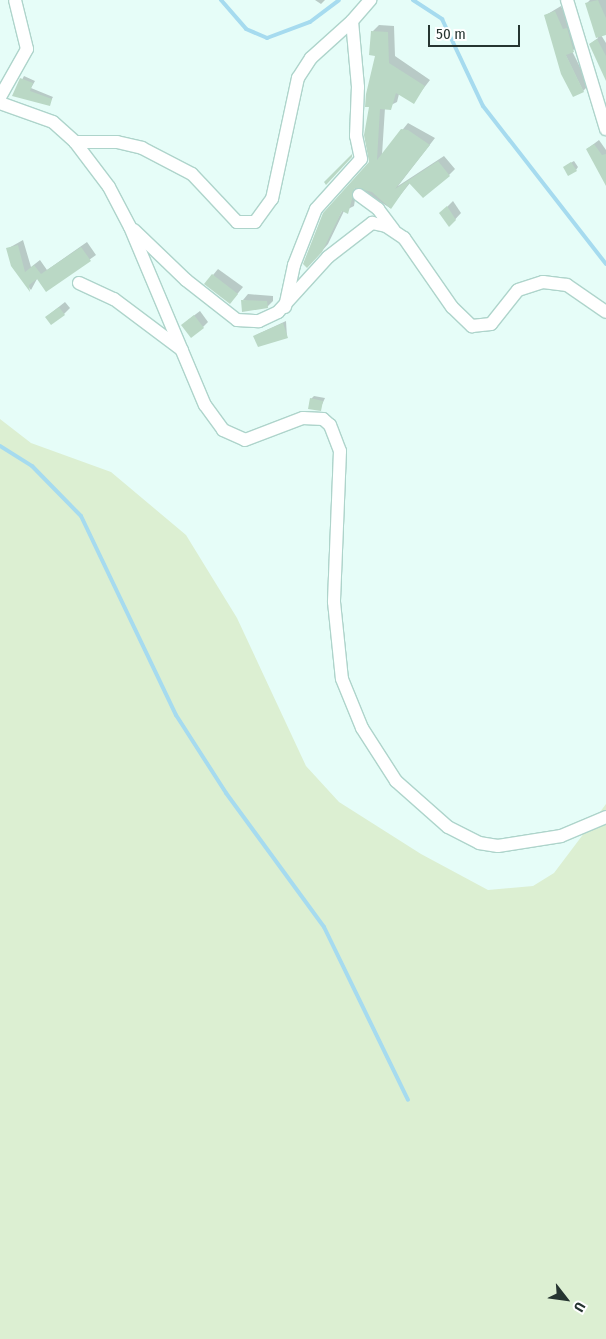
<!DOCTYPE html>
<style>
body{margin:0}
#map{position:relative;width:606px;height:1339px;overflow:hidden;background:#e6fdf8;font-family:"Fira Sans Condensed",sans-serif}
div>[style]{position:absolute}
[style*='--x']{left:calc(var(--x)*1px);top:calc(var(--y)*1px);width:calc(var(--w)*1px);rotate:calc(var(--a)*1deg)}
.green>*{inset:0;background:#dcefd2}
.shadow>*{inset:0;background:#0003}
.stream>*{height:4px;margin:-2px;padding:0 2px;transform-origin:2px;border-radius:2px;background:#a6dbef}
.building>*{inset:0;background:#bad8c5}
.roads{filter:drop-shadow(1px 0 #aed4cb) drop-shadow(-1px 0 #aed4cb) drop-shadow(0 1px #aed4cb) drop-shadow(0 -1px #aed4cb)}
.minor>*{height:12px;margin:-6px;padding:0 6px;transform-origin:6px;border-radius:6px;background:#fff}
span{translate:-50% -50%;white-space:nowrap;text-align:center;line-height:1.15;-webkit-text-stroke:4px #fff;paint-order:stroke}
.north{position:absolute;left:541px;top:1274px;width:50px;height:50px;-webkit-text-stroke:4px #fff;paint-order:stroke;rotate:120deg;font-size:14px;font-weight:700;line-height:20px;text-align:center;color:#263531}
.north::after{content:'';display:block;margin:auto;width:18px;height:22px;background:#263531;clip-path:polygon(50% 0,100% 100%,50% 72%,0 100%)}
.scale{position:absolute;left:428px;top:25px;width:92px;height:22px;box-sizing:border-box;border:2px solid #263531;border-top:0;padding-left:6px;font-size:15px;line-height:18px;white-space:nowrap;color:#263531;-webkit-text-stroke:4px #fff;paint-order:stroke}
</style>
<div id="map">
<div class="green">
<i style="clip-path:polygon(0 419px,31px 443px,111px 472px,186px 535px,237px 618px,306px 766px,339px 802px,421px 854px,488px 890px,533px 886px,554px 873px,606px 804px,606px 1339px,0 1339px)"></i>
</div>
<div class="shadow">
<i style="clip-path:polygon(315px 0,325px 0,321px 4px)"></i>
<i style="clip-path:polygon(590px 0,606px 0,606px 34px,601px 35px,606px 43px,606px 74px,590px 44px,598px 38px,586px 4px)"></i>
<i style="clip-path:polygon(561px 6px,579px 45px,572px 51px,589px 85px,583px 91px,546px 15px)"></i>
<i style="clip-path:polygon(379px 25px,394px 26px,395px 56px,430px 80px,413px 102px,399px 94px,397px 102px,385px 108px,382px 155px,408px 123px,435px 138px,398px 186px,444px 156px,455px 169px,449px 175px,410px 183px,390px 208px,357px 187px,354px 206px,344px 211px,328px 244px,314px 260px,370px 162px,377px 55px,373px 31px)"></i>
<i style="clip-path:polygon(24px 76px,35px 81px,31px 88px,53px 97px,49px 104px,14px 95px)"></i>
<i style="clip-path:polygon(599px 140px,606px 150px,606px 171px,587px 149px)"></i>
<i style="clip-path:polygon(574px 161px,578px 167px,576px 170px,567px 165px)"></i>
<i style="clip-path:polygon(453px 201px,461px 213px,450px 225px,446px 208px)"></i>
<i style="clip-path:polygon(23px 240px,31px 267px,40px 260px,47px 270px,87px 242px,96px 255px,47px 290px,38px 277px,31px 290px,12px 266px,7px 249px)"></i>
<i style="clip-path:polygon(218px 269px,243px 287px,230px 303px,213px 275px)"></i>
<i style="clip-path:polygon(248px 294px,273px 296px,273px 301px,267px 307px,243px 300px)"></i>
<i style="clip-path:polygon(65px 302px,70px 308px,64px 314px,46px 317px)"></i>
<i style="clip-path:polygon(200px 311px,208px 322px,203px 327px,188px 320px)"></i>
<i style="clip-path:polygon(286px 321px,287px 337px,255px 336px,258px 334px)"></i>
<i style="clip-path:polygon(314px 396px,325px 398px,320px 409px,311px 399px)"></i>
</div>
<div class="stream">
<i style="--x:221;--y:0;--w:38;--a:49"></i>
<i style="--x:246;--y:29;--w:23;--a:23"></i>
<i style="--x:267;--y:38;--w:46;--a:-20.4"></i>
<i style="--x:310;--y:22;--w:36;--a:-37"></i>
<i style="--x:413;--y:0;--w:35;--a:33"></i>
<i style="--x:442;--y:19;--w:96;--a:64.8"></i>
<i style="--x:483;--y:106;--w:200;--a:52.1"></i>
<i style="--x:0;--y:446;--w:38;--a:32"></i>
<i style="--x:32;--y:466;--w:70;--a:45.6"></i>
<i style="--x:81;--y:516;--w:221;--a:64.5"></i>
<i style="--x:176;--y:715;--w:93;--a:57.3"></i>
<i style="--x:226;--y:793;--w:166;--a:53.8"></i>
<i style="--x:324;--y:927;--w:192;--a:64.1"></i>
</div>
<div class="building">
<i style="clip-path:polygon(598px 0,606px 18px,606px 35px,596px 38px,585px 3px)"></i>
<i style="clip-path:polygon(555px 11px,563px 29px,567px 28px,574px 52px,566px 55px,584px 92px,573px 97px,561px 74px,544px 15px)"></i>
<i style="clip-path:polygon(371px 31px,388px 32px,389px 63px,425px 86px,414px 104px,396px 93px,391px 110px,380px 109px,377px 160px,401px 129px,408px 130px,430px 145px,395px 189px,438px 161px,450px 176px,423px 198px,409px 183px,391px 209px,372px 192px,355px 188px,348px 214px,342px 211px,322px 252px,307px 268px,303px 264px,323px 213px,369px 162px,364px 135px,369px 107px,365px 107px,366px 94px,375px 56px,369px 55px)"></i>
<i style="clip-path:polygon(597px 39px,606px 56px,606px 81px,589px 44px)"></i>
<i style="clip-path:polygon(20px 78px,33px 83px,30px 91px,52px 99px,50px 106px,12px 96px)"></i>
<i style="clip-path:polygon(594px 144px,602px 155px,606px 154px,606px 186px,586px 149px)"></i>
<i style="clip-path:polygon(352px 154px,352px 157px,326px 185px,324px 182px)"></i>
<i style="clip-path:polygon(571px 162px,577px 171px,568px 176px,563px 167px)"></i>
<i style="clip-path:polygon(447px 206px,456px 220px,449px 227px,439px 213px)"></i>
<i style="clip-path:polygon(18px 245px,25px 272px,34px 265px,41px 274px,81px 247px,91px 261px,46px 292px,37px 279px,29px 285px,30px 292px,11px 266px,6px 248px)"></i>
<i style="clip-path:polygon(212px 274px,238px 294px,230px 304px,204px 284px)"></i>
<i style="clip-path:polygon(241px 300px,267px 301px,268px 308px,242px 312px)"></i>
<i style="clip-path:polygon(59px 307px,65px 315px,51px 325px,45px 317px)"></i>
<i style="clip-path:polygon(194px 315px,204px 328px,191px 338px,181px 325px)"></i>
<i style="clip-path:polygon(283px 323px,288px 338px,258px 347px,253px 336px)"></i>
<i style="clip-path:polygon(310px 398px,323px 401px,321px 411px,308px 409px)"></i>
</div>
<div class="roads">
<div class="minor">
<i style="--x:567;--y:0;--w:135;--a:73.2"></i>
<i style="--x:0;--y:97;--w:55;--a:-60.6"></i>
<i style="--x:27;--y:49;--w:50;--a:-103.8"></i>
<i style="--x:0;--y:103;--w:56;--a:19.7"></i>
<i style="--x:53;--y:122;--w:30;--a:42"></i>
<i style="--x:75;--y:142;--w:56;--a:52.9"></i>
<i style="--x:109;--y:187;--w:45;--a:62.3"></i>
<i style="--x:130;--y:227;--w:193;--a:67.2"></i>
<i style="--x:205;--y:405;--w:31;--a:54"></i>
<i style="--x:223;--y:430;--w:24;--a:24"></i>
<i style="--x:245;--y:440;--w:62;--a:-20.8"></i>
<i style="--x:303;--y:418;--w:20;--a:3"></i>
<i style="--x:323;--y:419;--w:9;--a:41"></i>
<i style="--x:330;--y:425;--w:28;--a:69"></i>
<i style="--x:340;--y:451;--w:151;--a:92.3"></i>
<i style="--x:334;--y:602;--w:77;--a:84.1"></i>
<i style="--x:342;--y:679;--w:53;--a:67.8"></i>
<i style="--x:362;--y:728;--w:63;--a:57.3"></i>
<i style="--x:396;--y:781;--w:69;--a:41.5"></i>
<i style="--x:448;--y:827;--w:35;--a:27"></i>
<i style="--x:479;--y:843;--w:19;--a:9"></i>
<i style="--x:498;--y:846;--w:64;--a:-9"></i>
<i style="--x:561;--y:836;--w:49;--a:-22.9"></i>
<i style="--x:75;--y:142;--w:42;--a:0"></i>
<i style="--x:117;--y:142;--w:26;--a:13"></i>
<i style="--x:142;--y:148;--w:56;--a:27.5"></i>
<i style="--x:192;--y:174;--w:66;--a:46.8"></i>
<i style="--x:237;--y:222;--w:18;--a:0"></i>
<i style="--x:255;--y:222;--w:29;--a:-54"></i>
<i style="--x:272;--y:199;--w:124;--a:-77.9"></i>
<i style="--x:298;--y:78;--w:24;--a:-57"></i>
<i style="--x:311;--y:58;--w:55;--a:-42.1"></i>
<i style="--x:359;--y:195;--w:24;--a:36"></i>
<i style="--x:378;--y:209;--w:26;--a:53"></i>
<i style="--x:134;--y:230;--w:72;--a:43.9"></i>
<i style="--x:186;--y:280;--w:65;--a:38.1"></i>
<i style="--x:237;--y:320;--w:22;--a:3"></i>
<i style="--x:259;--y:321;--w:21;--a:-25"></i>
<i style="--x:278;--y:312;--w:74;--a:-47.7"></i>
<i style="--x:328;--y:257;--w:56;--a:-37.7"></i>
<i style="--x:372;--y:223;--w:14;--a:12"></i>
<i style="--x:386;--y:226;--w:22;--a:34"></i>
<i style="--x:404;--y:238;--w:84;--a:55.2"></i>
<i style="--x:452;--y:307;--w:28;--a:44"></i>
<i style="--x:472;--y:326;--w:19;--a:-6"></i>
<i style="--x:491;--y:324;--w:43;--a:-51.5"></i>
<i style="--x:518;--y:290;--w:26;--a:-18"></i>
<i style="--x:543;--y:282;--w:24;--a:7"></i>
<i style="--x:567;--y:285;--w:47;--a:34.7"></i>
<i style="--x:79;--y:283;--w:38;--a:25"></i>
<i style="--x:114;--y:299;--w:85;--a:36.9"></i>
<i style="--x:285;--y:307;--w:43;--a:-77.9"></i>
<i style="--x:294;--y:265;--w:60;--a:-68.6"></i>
<i style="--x:316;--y:209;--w:67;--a:-48"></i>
<i style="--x:361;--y:159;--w:24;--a:-102"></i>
<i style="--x:356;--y:136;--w:49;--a:-87.7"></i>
<i style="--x:358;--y:87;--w:66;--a:-95.2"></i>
<i style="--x:352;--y:21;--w:28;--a:-49"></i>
</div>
</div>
<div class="north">U</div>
<div class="scale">50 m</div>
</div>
